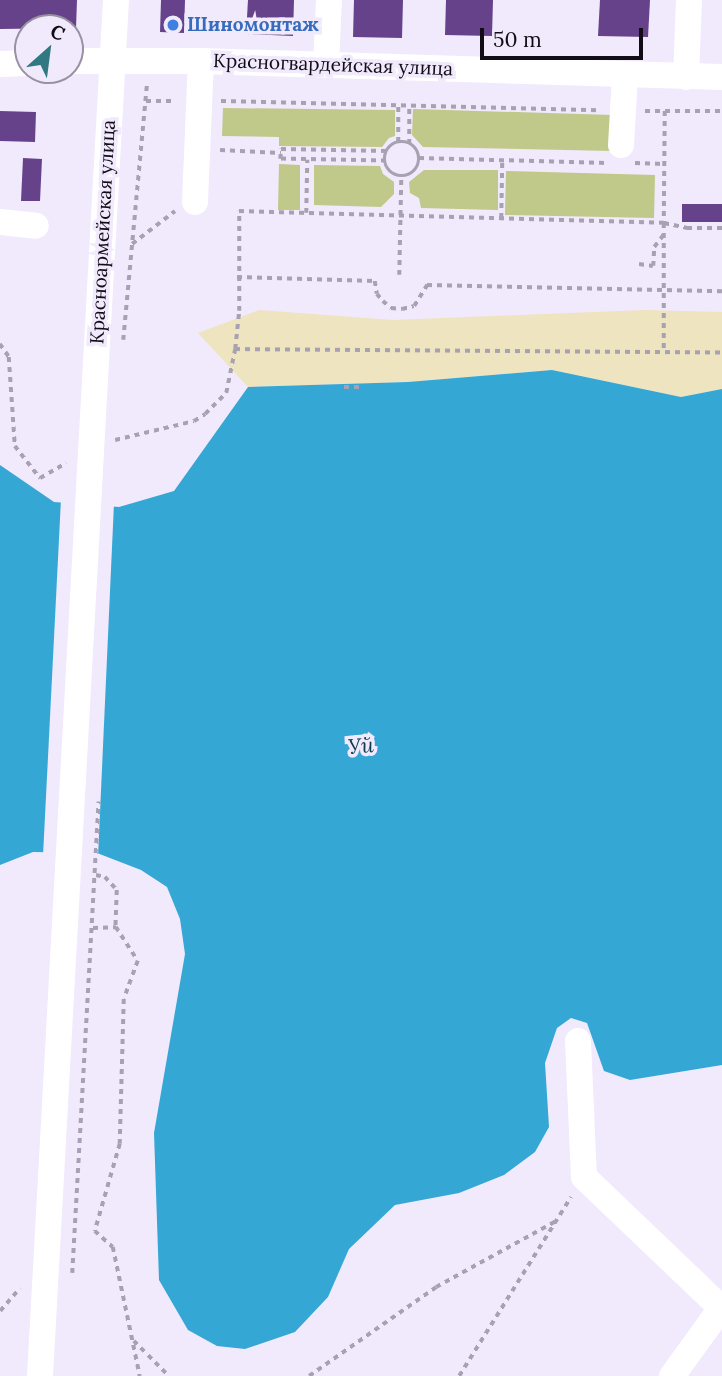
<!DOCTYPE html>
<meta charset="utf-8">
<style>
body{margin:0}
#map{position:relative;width:722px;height:1376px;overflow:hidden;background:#f1e9fc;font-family:Lora,serif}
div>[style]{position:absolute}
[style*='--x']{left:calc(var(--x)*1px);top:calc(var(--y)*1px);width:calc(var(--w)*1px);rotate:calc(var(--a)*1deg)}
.green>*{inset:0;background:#c0c88a}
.sand>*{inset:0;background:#eee4bf}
.water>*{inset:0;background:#35a7d4}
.pier>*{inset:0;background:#f1e9fc}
.building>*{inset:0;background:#65428a}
.path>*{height:3.5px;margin-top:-1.75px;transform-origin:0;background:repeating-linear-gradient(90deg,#a8a1b1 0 5px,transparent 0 10px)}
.path>.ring{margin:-1.75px;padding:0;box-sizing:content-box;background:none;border:3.5px solid #a8a1b1;border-radius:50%}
.minor>*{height:26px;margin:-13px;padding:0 13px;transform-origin:13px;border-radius:13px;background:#fff}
.dots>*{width:19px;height:19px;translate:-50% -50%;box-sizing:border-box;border:4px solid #f1e9fc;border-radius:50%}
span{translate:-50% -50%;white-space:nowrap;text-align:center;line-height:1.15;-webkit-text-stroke:7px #f1e9fc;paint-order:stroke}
.shop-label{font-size:19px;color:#366cbe;font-weight:700}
.left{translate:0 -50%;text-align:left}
.street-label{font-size:19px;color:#110c16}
.water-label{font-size:21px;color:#0b3c4f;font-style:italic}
.north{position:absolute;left:14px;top:14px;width:70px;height:70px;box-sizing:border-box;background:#f1e9fc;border:2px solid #9791a0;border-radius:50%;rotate:28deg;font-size:19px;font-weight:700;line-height:28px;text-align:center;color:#110c16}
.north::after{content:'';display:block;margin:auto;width:24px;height:32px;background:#317982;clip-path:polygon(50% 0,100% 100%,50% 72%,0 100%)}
.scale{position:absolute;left:480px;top:28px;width:163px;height:32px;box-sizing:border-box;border:4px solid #110c16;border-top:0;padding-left:9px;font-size:21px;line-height:24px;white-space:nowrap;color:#110c16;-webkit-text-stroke:5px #f1e9fc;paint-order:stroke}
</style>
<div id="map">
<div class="green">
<i style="clip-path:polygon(223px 108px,395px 110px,395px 136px,389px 138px,382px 147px,279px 146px,279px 137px,222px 136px)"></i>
<i style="clip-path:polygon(413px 109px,613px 115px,612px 151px,423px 147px,412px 135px)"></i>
<i style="clip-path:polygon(279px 164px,300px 165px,300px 210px,278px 210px)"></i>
<i style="clip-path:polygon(314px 165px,380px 166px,383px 174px,394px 182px,394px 194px,381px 207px,314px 205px)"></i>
<i style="clip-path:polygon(424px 170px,498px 170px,498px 210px,421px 208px,419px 198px,410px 193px,409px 182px)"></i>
<i style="clip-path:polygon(506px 171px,655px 175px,654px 218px,505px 215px)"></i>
</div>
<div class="sand">
<i style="clip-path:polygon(259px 310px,393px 320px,644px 310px,722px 312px,722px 389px,681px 397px,552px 370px,408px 382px,248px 387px,198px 333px)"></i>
</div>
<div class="water">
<i style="clip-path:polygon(552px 370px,681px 397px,722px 389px,722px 1065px,630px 1080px,604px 1071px,587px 1023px,571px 1018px,557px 1028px,545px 1063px,549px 1127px,535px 1152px,504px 1175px,459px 1193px,395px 1205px,349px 1249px,328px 1297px,295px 1332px,245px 1349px,217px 1346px,188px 1330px,159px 1280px,154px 1133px,185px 954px,180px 919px,167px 887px,141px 870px,97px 853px,33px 852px,0 865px,0 465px,54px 502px,119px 507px,174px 491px,248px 387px,408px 382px)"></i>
</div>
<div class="pier">
<i style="clip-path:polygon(61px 499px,114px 503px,98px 857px,43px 856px)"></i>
</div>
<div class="building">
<i style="clip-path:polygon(0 0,77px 0,76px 28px,0 29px)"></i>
<i style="clip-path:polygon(161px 0,185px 0,184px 33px,160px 32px)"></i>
<i style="clip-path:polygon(248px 0,294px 0,293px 36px,246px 34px)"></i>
<i style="clip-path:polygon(354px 0,403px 0,402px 38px,353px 37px)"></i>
<i style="clip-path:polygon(446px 0,493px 0,492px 36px,445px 35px)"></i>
<i style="clip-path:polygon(600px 0,650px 0,648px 37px,598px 36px)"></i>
<i style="clip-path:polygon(0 111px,36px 112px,35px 142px,0 141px)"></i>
<i style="clip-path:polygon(23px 158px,42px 159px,40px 201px,21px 201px)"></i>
<i style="clip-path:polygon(682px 204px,722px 204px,722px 222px,682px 222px)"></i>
</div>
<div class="path">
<i style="--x:146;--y:101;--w:29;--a:0"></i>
<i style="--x:221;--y:101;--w:377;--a:1.4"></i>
<i style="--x:645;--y:111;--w:77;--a:0"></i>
<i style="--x:665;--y:111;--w:112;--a:90.5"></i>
<i style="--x:664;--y:223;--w:24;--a:12"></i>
<i style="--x:687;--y:228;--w:35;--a:0"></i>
<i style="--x:398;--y:142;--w:37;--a:-90"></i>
<i class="ring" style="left:385px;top:142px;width:30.5px;height:30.5px"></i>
<i style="--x:409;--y:144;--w:38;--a:-90"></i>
<i style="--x:220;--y:150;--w:61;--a:2.8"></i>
<i style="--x:419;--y:158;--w:188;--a:1.5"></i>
<i style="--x:386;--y:161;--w:106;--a:-178.9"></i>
<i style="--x:280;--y:159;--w:10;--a:-84"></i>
<i style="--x:281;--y:149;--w:106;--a:1.1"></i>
<i style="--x:635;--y:163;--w:30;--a:2"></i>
<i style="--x:306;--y:213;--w:53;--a:-88.9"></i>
<i style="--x:501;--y:218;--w:58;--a:-89"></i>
<i style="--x:132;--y:244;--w:54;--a:-37.5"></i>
<i style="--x:639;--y:264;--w:14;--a:8"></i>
<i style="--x:653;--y:266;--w:19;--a:-87"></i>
<i style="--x:654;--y:247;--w:16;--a:-52"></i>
<i style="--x:399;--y:275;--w:99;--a:-88.8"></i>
<i style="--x:237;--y:277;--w:138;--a:1.7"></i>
<i style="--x:375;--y:281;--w:13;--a:81"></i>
<i style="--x:377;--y:294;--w:9;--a:49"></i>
<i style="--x:383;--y:301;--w:11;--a:41"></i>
<i style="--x:391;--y:308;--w:11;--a:5"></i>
<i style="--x:402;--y:309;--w:12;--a:-14"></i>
<i style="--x:414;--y:306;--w:25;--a:-58"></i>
<i style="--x:427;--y:285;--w:295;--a:1.2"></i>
<i style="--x:123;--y:340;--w:259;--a:-84.7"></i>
<i style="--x:0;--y:344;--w:16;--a:55"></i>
<i style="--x:9;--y:357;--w:89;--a:86.1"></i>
<i style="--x:15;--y:446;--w:41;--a:52"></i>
<i style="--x:40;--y:478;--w:30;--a:-30"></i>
<i style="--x:235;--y:349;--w:38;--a:-84"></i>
<i style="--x:239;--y:311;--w:100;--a:-90"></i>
<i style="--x:239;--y:211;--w:425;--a:1.6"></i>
<i style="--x:664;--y:223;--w:129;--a:90"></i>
<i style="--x:344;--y:387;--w:18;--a:0"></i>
<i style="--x:115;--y:440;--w:81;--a:-13.5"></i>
<i style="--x:194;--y:421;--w:13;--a:-32"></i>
<i style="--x:205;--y:414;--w:30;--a:-45"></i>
<i style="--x:226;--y:393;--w:45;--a:-78.4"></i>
<i style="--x:235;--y:349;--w:487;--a:0.4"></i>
<i style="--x:96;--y:875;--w:9;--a:13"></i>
<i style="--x:105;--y:877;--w:18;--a:47"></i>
<i style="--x:117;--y:890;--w:37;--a:92"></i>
<i style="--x:93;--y:928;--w:23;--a:-2"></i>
<i style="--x:116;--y:927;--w:40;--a:57.1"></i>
<i style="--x:138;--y:961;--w:40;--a:110.2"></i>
<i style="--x:124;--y:999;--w:145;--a:91.6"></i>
<i style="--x:120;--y:1144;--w:91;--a:106"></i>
<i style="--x:95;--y:1231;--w:24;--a:42"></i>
<i style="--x:113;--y:1247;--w:132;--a:78.2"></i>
<i style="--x:72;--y:1273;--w:472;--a:-86.8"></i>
<i style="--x:0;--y:1311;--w:30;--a:-49"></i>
<i style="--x:134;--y:1341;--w:49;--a:45"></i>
<i style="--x:309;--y:1376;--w:155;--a:-35"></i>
<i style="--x:436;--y:1287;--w:137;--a:-28.8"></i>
<i style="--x:459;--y:1376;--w:211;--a:-58"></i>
</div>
<div class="minor">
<i style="--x:70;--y:61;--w:131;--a:0"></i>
<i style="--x:201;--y:61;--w:521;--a:1.76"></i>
<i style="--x:0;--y:64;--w:28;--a:-2"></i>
<i style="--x:326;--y:65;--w:65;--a:-87.4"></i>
<i style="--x:686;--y:77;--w:77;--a:-87.8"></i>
<i style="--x:621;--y:145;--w:70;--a:-86.7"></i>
<i style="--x:195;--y:202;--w:141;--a:-87.6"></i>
<i style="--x:0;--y:222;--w:36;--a:6"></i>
<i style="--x:578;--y:1041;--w:136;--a:87.5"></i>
<i style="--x:584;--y:1177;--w:188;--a:43.7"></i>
<i style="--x:40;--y:1376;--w:1378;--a:-86.84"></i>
<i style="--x:672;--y:1376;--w:85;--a:-54.1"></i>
</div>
<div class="dots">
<i style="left:173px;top:25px;background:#3f7fe0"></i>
</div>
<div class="shop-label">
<span class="left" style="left:187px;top:25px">Шиномонтаж</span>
</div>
<div class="street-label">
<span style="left:333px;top:65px;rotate:2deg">Красногвардейская улица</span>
<span style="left:103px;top:232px;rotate:-87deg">Красноармейская улица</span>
</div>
<div class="water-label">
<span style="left:361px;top:746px;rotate:-5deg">Уй</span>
</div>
<div class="north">С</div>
<div class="scale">50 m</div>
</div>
